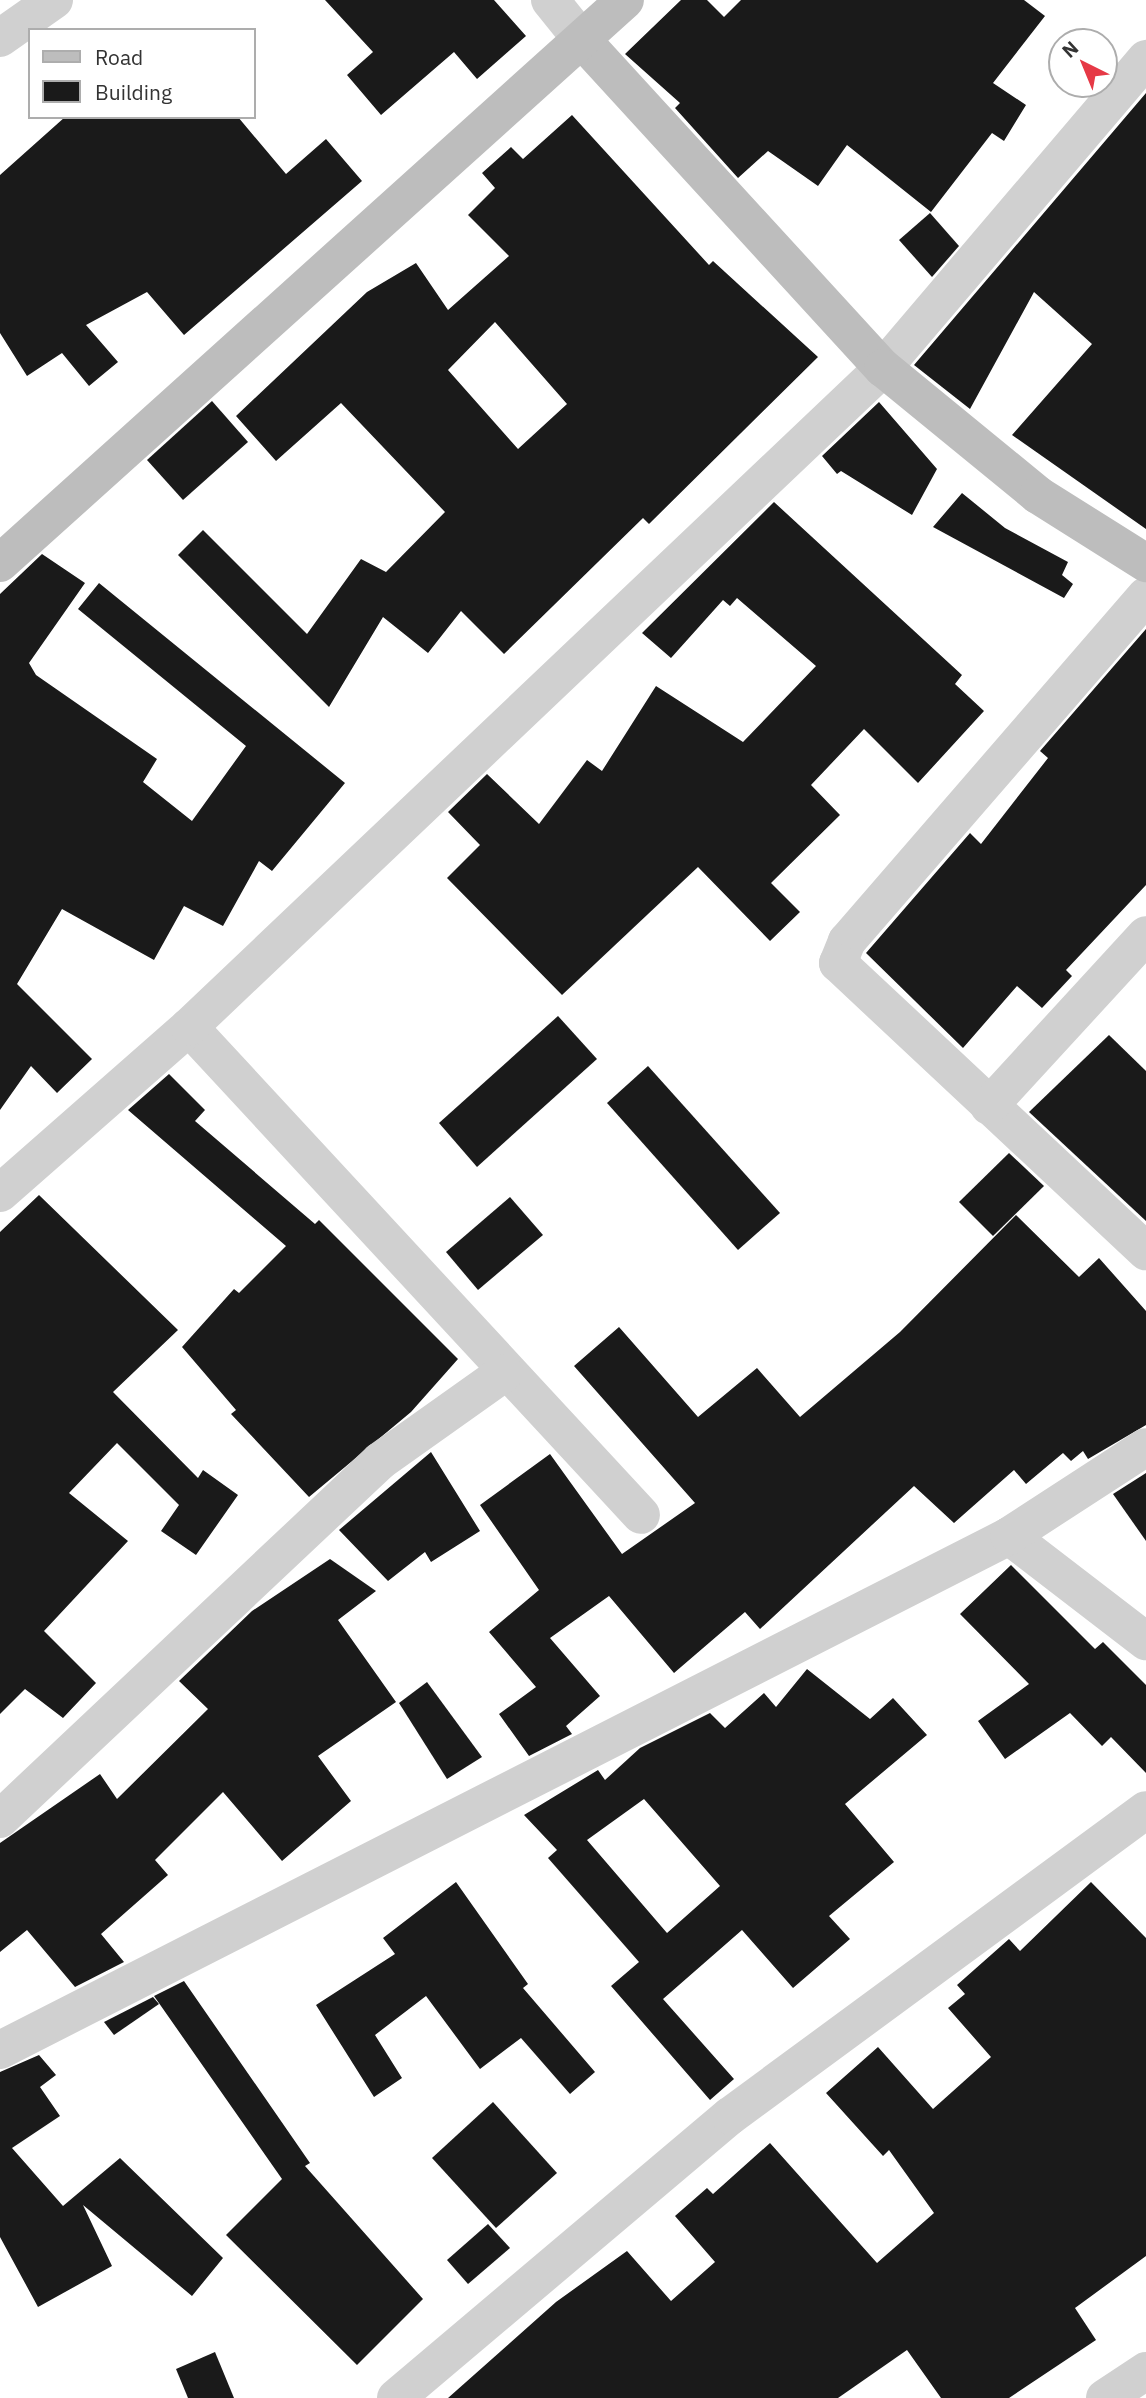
<!DOCTYPE html>
<style>
body{margin:0}
#map{position:relative;width:1146px;height:2398px;overflow:hidden;background:#fff;font-family:"IBM Plex Sans",sans-serif}
div>[style]{position:absolute}
[style*='--x']{left:calc(var(--x)*1px);top:calc(var(--y)*1px);width:calc(var(--w)*1px);rotate:calc(var(--a)*1deg)}
.building>*{inset:0;background:#1a1a1a}
.street>*{height:38px;margin:-19px;padding:0 19px;transform-origin:19px;border-radius:19px;background:#d0d0d0}
.secondary>*{height:38px;margin:-19px;padding:0 19px;transform-origin:19px;border-radius:19px;background:#bdbdbd}
span{translate:-50% -50%;white-space:nowrap;text-align:center;line-height:1.15;-webkit-text-stroke:7px #fff;paint-order:stroke}
.legend{position:absolute;left:28px;top:28px;width:228px;height:91px;box-sizing:border-box;background:#fff;border:2px solid #adadad;margin:0;padding:9px 12px;list-style:none;font-size:21px;color:#333}
.legend li{display:flex;align-items:center;gap:14px;height:35px}
.legend b{width:35px;border:2px solid #adadad}
.north{position:absolute;left:1048px;top:28px;width:70px;height:70px;box-sizing:border-box;background:#fff;border:2px solid #adadad;border-radius:50%;rotate:317deg;font-size:19px;font-weight:700;line-height:28px;text-align:center;color:#333}
.north::after{content:'';display:block;margin:auto;width:24px;height:32px;background:#e63946;clip-path:polygon(50% 0,100% 100%,50% 72%,0 100%)}
</style>
<div id="map">
<div class="building">
<i style="clip-path:polygon(325px 0,494px 0,526px 36px,477px 79px,454px 52px,381px 115px,347px 75px,373px 52px)"></i>
<i style="clip-path:polygon(681px 0,707px 0,724px 17px,741px 0,1024px 0,1045px 16px,993px 83px,1026px 105px,1004px 141px,992px 133px,931px 212px,847px 145px,818px 186px,768px 151px,738px 178px,675px 108px,680px 103px,625px 54px)"></i>
<i style="clip-path:polygon(1146px 93px,1146px 529px,1012px 435px,1092px 344px,1034px 292px,970px 409px,914px 365px)"></i>
<i style="clip-path:polygon(evenodd,572px 115px,709px 265px,713px 261px,818px 357px,649px 524px,643px 518px,504px 654px,461px 611px,428px 653px,383px 617px,329px 707px,178px 555px,203px 530px,307px 634px,361px 559px,386px 572px,445px 512px,341px 403px,276px 461px,236px 416px,367px 292px,416px 263px,448px 310px,509px 256px,468px 215px,495px 188px,482px 173px,511px 147px,523px 159px,572px 115px,495px 322px,567px 404px,518px 449px,448px 370px,495px 322px)"></i>
<i style="clip-path:polygon(65px 117px,238px 117px,286px 174px,326px 139px,362px 181px,184px 335px,147px 292px,86px 325px,118px 362px,89px 386px,62px 353px,27px 376px,0 333px,0 175px)"></i>
<i style="clip-path:polygon(930px 213px,959px 246px,932px 277px,899px 240px)"></i>
<i style="clip-path:polygon(212px 401px,248px 442px,183px 500px,147px 460px)"></i>
<i style="clip-path:polygon(879px 402px,937px 469px,912px 515px,841px 471px,837px 474px,822px 456px)"></i>
<i style="clip-path:polygon(962px 493px,1005px 528px,1068px 562px,1062px 575px,1073px 584px,1064px 598px,933px 527px)"></i>
<i style="clip-path:polygon(774px 502px,962px 675px,955px 684px,984px 711px,918px 783px,864px 729px,811px 785px,840px 815px,771px 883px,800px 912px,770px 941px,698px 867px,562px 995px,447px 878px,480px 845px,448px 812px,487px 774px,539px 824px,587px 760px,602px 771px,656px 686px,743px 742px,816px 666px,737px 598px,730px 606px,723px 600px,671px 658px,642px 633px)"></i>
<i style="clip-path:polygon(42px 554px,85px 583px,29px 663px,36px 675px,157px 759px,143px 782px,192px 821px,246px 746px,78px 609px,99px 583px,345px 783px,272px 871px,259px 861px,223px 926px,184px 906px,154px 960px,62px 909px,17px 984px,92px 1059px,57px 1093px,31px 1066px,0 1110px,0 594px)"></i>
<i style="clip-path:polygon(1146px 629px,1146px 885px,1066px 970px,1072px 976px,1042px 1008px,1017px 986px,963px 1048px,866px 953px,970px 833px,981px 844px,1048px 758px,1040px 751px)"></i>
<i style="clip-path:polygon(558px 1016px,597px 1059px,477px 1167px,439px 1123px)"></i>
<i style="clip-path:polygon(1109px 1035px,1146px 1071px,1146px 1221px,1029px 1112px)"></i>
<i style="clip-path:polygon(648px 1066px,780px 1213px,738px 1250px,607px 1103px)"></i>
<i style="clip-path:polygon(169px 1074px,205px 1110px,195px 1121px,315px 1224px,319px 1220px,458px 1359px,411px 1412px,309px 1497px,231px 1414px,236px 1410px,182px 1347px,234px 1289px,239px 1293px,286px 1246px,128px 1110px)"></i>
<i style="clip-path:polygon(1009px 1153px,1044px 1186px,993px 1236px,959px 1202px)"></i>
<i style="clip-path:polygon(39px 1195px,178px 1330px,113px 1392px,198px 1478px,203px 1470px,238px 1495px,196px 1555px,161px 1531px,179px 1505px,117px 1443px,69px 1493px,128px 1541px,44px 1631px,96px 1683px,63px 1718px,25px 1689px,0 1714px,0 1232px)"></i>
<i style="clip-path:polygon(510px 1197px,543px 1235px,478px 1290px,446px 1252px)"></i>
<i style="clip-path:polygon(1016px 1215px,1079px 1277px,1099px 1258px,1146px 1311px,1146px 1425px,1088px 1459px,1083px 1451px,1071px 1461px,1063px 1453px,1026px 1484px,1014px 1470px,954px 1523px,914px 1486px,760px 1629px,745px 1612px,674px 1673px,609px 1596px,550px 1638px,600px 1696px,566px 1726px,572px 1734px,529px 1756px,499px 1714px,536px 1687px,489px 1632px,539px 1590px,480px 1505px,550px 1454px,622px 1554px,695px 1503px,574px 1366px,619px 1327px,698px 1417px,757px 1368px,800px 1417px,900px 1332px)"></i>
<i style="clip-path:polygon(431px 1452px,480px 1531px,431px 1562px,425px 1552px,388px 1581px,339px 1530px)"></i>
<i style="clip-path:polygon(1146px 1473px,1146px 1541px,1113px 1494px)"></i>
<i style="clip-path:polygon(330px 1559px,376px 1591px,338px 1620px,396px 1702px,318px 1756px,351px 1801px,282px 1861px,223px 1792px,155px 1860px,168px 1875px,101px 1934px,124px 1962px,75px 1987px,27px 1930px,0 1952px,0 1843px,100px 1774px,117px 1799px,208px 1709px,179px 1681px,252px 1611px)"></i>
<i style="clip-path:polygon(1011px 1565px,1095px 1649px,1103px 1642px,1146px 1685px,1146px 1773px,1111px 1737px,1102px 1746px,1070px 1713px,1005px 1759px,978px 1721px,1029px 1684px,960px 1614px)"></i>
<i style="clip-path:polygon(evenodd,807px 1669px,870px 1719px,893px 1698px,927px 1735px,845px 1804px,894px 1862px,829px 1916px,850px 1939px,793px 1988px,742px 1930px,663px 1999px,734px 2079px,710px 2100px,611px 1986px,639px 1962px,548px 1858px,557px 1850px,524px 1815px,598px 1770px,605px 1780px,640px 1748px,710px 1713px,725px 1728px,764px 1693px,776px 1707px,807px 1669px,644px 1799px,720px 1886px,667px 1933px,587px 1840px,644px 1799px)"></i>
<i style="clip-path:polygon(427px 1682px,482px 1757px,447px 1779px,399px 1703px)"></i>
<i style="clip-path:polygon(456px 1882px,528px 1984px,523px 1988px,595px 2072px,570px 2094px,521px 2038px,480px 2069px,426px 1996px,375px 2035px,402px 2078px,374px 2097px,316px 2005px,395px 1954px,383px 1938px)"></i>
<i style="clip-path:polygon(1091px 1882px,1146px 1938px,1146px 2256px,1075px 2308px,1096px 2340px,1009px 2398px,941px 2398px,907px 2350px,838px 2398px,448px 2398px,556px 2302px,627px 2251px,671px 2301px,715px 2262px,675px 2216px,707px 2188px,713px 2194px,770px 2143px,877px 2263px,934px 2213px,889px 2150px,883px 2156px,826px 2093px,878px 2047px,933px 2109px,991px 2057px,948px 2008px,965px 1994px,957px 1985px,1009px 1939px,1020px 1951px)"></i>
<i style="clip-path:polygon(184px 1981px,310px 2163px,305px 2166px,423px 2299px,357px 2365px,226px 2235px,282px 2179px,154px 1996px)"></i>
<i style="clip-path:polygon(153px 1997px,159px 2004px,114px 2035px,104px 2022px)"></i>
<i style="clip-path:polygon(39px 2055px,56px 2075px,40px 2087px,60px 2116px,12px 2148px,63px 2206px,120px 2158px,223px 2258px,192px 2296px,83px 2205px,112px 2266px,38px 2307px,0 2237px,0 2072px)"></i>
<i style="clip-path:polygon(493px 2102px,557px 2173px,496px 2228px,432px 2158px)"></i>
<i style="clip-path:polygon(488px 2224px,510px 2248px,468px 2284px,447px 2260px)"></i>
<i style="clip-path:polygon(215px 2352px,234px 2398px,188px 2398px,176px 2369px)"></i>
</div>
<div class="street">
<i style="--x:550;--y:0;--w:53;--a:51.2"></i>
<i style="--x:0;--y:38;--w:66;--a:-35.1"></i>
<i style="--x:1146;--y:596;--w:457;--a:130.9"></i>
<i style="--x:847;--y:941;--w:24;--a:112"></i>
<i style="--x:838;--y:963;--w:422;--a:43.1"></i>
<i style="--x:189;--y:1027;--w:665;--a:47.19"></i>
<i style="--x:989;--y:1106;--w:232;--a:-47.4"></i>
<i style="--x:0;--y:1193;--w:252;--a:-41.3"></i>
<i style="--x:189;--y:1027;--w:957;--a:-43.52"></i>
<i style="--x:883;--y:368;--w:406;--a:-49.6"></i>
<i style="--x:1009;--y:1536;--w:173;--a:37.5"></i>
<i style="--x:0;--y:1819;--w:522;--a:-43.29"></i>
<i style="--x:380;--y:1461;--w:152;--a:-35.4"></i>
<i style="--x:0;--y:2050;--w:1132;--a:-26.99"></i>
<i style="--x:1009;--y:1536;--w:163;--a:-33"></i>
<i style="--x:396;--y:2398;--w:437;--a:-40.2"></i>
<i style="--x:730;--y:2116;--w:516;--a:-36.34"></i>
<i style="--x:1105;--y:2398;--w:49;--a:-33.4"></i>
</div>
<div class="secondary">
<i style="--x:583;--y:41;--w:444;--a:47.5"></i>
<i style="--x:883;--y:368;--w:200;--a:39.3"></i>
<i style="--x:1038;--y:495;--w:128;--a:32.2"></i>
<i style="--x:0;--y:563;--w:841;--a:-42.01"></i>
</div>
<ul class="legend">
<li><b style="height:9px;background:#bdbdbd"></b>Road</li>
<li><b style="height:19px;background:#1a1a1a"></b>Building</li>
</ul>
<div class="north">N</div>
</div>
